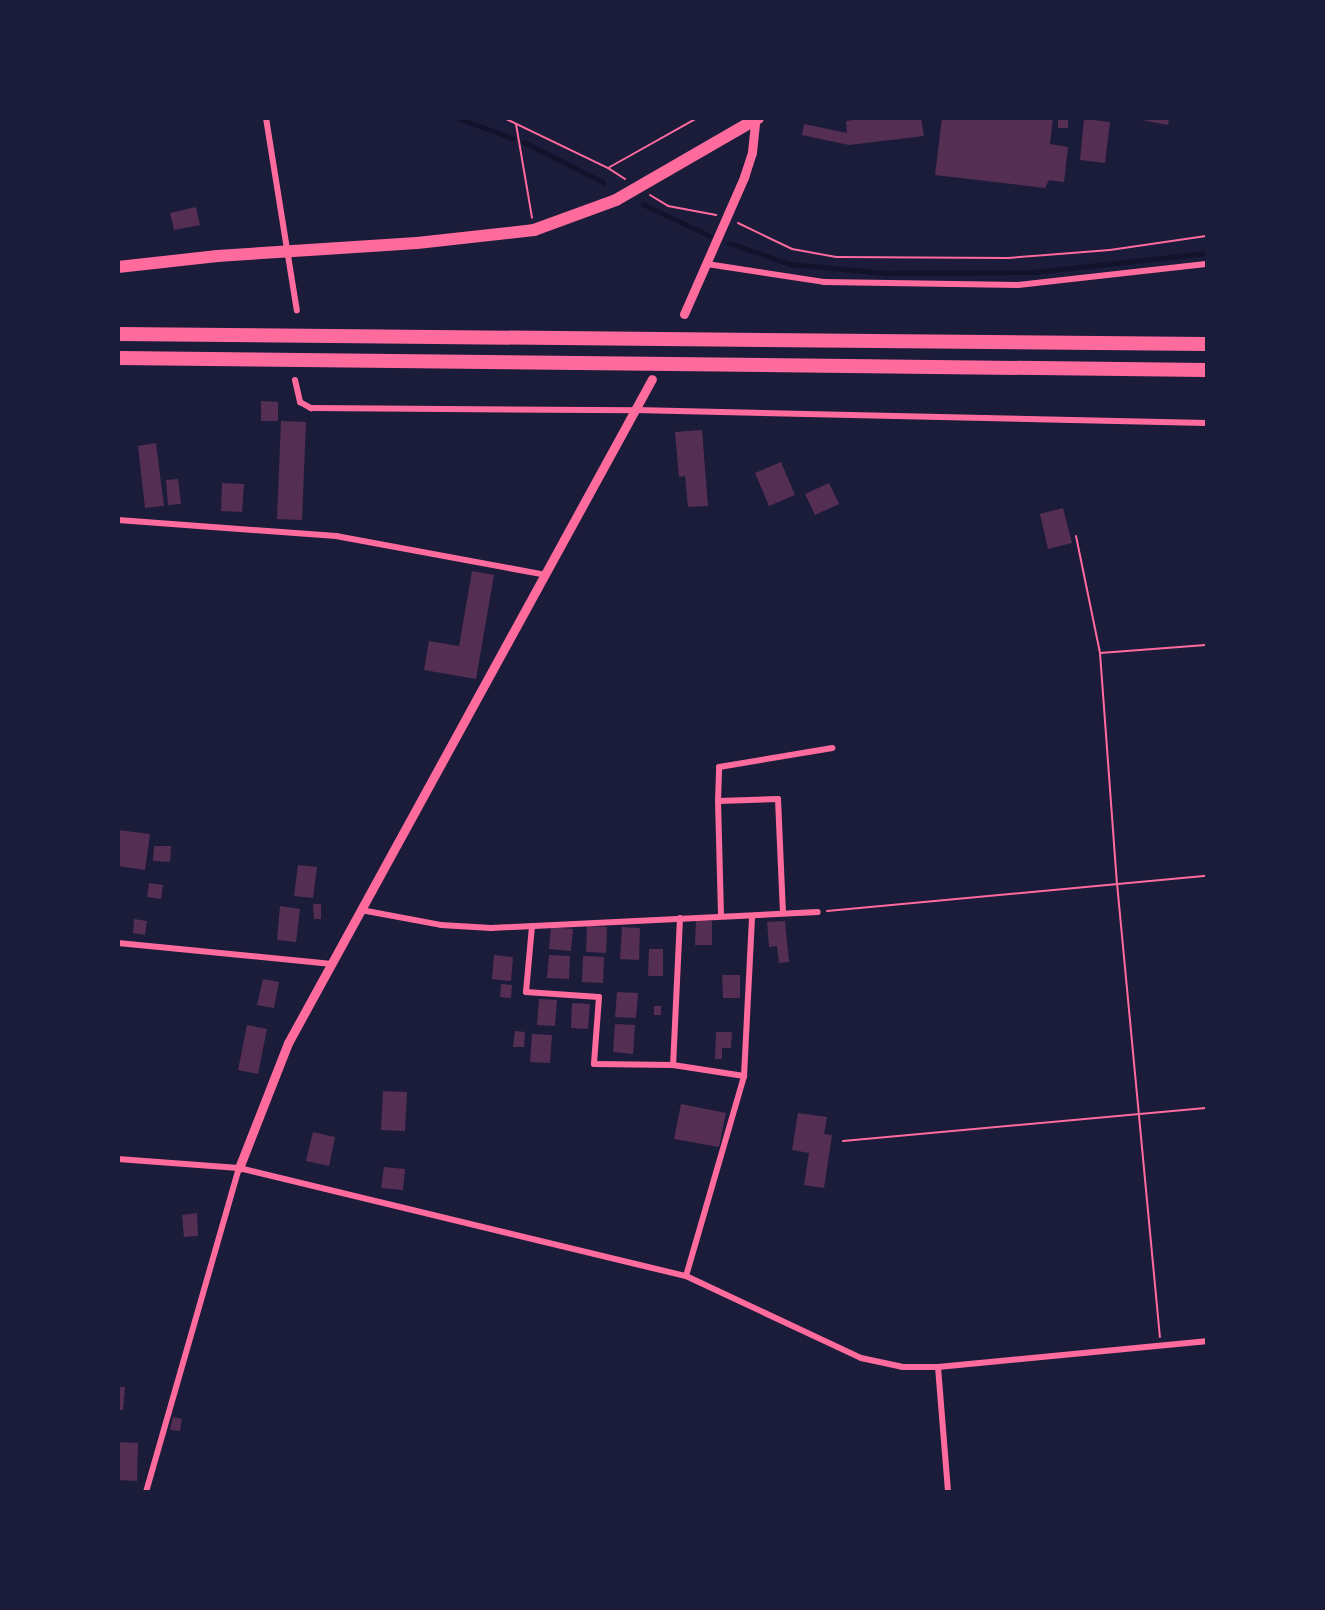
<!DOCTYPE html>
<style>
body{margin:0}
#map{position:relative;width:1325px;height:1610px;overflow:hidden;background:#1b1b3a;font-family:Spectral,serif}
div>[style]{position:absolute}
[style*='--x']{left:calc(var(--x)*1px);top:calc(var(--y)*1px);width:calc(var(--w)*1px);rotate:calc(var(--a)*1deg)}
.stream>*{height:4.5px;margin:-2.25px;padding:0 2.25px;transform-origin:2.25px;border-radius:2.25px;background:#12122b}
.building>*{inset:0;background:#542f53}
.path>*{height:2px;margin:-1px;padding:0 1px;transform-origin:1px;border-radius:1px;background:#ff6b9d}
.minor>*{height:6px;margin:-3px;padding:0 3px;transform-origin:3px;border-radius:3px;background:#ff6b9d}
.tertiary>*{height:9px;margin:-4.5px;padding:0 4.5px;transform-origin:4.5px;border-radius:4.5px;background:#ff6b9d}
.primary>*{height:12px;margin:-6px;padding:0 6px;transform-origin:6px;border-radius:6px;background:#ff6b9d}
.motorway>*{height:14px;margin:-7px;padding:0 7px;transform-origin:7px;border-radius:7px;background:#ff6b9d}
span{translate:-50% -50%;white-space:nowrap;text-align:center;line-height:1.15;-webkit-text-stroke:6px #1b1b3a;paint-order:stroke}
.frame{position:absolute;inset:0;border:120px solid #1b1b3a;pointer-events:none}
</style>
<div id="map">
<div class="stream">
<i style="--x:458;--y:118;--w:58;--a:20.3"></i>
<i style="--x:524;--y:142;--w:89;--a:26.9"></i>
<i style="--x:643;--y:204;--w:74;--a:25.5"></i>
<i style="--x:729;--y:243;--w:65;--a:19"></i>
<i style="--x:790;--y:264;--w:95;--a:5.4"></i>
<i style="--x:885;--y:273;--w:150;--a:-0.4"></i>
<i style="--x:1035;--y:272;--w:172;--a:-6.3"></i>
</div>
<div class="building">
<i style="clip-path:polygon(868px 118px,921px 118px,924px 136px,849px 145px,802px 135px,804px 124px,847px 133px,846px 121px)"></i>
<i style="clip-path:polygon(942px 118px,1053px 118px,1050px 144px,1068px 147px,1064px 182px,1049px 180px,1045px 188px,935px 175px)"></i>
<i style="clip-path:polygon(1131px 118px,1169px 118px,1168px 125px)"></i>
<i style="clip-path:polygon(1058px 119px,1068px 119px,1068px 128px,1058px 128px)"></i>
<i style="clip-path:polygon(1084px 119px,1110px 122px,1105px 163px,1080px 160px)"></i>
<i style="clip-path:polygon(196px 207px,200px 225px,174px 230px,170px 213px)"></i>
<i style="clip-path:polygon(261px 401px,278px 402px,278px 421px,261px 421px)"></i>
<i style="clip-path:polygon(281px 421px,306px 422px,302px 520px,277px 519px)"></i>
<i style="clip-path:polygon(702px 430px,708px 506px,688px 507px,685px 476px,679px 477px,675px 432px)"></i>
<i style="clip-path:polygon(156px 443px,164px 506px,145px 508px,138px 446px)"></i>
<i style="clip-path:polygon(781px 462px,795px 495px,769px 506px,755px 473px)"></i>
<i style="clip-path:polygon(178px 479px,181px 504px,168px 505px,166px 480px)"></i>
<i style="clip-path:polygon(222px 483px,244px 484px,242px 512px,221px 511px)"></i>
<i style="clip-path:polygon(829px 483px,839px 504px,815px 515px,805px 494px)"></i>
<i style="clip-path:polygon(1063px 508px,1072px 543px,1048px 549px,1040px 514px)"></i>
<i style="clip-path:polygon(472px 571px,494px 575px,476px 679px,424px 670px,429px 641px,459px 646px)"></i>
<i style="clip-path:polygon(118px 830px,150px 834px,145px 870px,118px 866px)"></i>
<i style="clip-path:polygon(154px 846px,171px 846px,170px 862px,153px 861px)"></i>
<i style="clip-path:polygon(298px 865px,317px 867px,313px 898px,294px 896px)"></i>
<i style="clip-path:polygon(149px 883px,163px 885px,161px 899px,147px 897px)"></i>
<i style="clip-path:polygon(313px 904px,321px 904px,321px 919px,314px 919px)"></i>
<i style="clip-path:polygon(280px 906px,300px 909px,296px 942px,277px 940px)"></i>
<i style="clip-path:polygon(134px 919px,147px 921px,145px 935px,133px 933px)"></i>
<i style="clip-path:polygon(696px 920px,712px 921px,712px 945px,695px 945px)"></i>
<i style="clip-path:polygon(785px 921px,789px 962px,779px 963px,777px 946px,769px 947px,767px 922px)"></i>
<i style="clip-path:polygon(587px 926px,607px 927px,606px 953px,586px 952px)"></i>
<i style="clip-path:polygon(551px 927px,573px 929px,571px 951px,549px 949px)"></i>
<i style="clip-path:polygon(622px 927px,640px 928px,639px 960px,620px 959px)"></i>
<i style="clip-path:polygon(649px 949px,663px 949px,663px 976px,648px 976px)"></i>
<i style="clip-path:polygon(494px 955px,513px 957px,511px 981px,492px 979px)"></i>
<i style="clip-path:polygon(549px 955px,570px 956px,569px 979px,547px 978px)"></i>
<i style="clip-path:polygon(583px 956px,604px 957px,603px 983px,582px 982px)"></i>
<i style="clip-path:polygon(722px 975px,740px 975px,740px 998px,723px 998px)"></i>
<i style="clip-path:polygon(263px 979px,279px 982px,274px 1008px,257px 1005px)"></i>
<i style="clip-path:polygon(501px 984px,512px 985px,511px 998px,500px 997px)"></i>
<i style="clip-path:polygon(617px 992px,638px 993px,636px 1018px,615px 1017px)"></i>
<i style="clip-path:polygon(539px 999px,557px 1000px,555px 1026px,537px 1025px)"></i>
<i style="clip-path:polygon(572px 1003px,590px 1004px,588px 1029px,571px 1028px)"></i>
<i style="clip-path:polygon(654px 1006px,661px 1006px,661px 1015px,654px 1015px)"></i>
<i style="clip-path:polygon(615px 1024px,635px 1025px,633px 1054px,613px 1052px)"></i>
<i style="clip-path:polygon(247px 1025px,267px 1029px,258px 1074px,238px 1070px)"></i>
<i style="clip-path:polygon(515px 1031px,525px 1032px,524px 1047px,513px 1047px)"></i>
<i style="clip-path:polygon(716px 1032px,732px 1032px,731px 1048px,722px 1048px,722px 1059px,715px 1059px)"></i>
<i style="clip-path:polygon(532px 1034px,552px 1035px,550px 1063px,530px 1062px)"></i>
<i style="clip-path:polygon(383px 1091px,407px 1092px,405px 1131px,381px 1130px)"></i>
<i style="clip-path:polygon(681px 1104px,726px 1113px,719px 1147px,674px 1139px)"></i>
<i style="clip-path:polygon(798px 1113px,827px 1117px,824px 1134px,832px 1135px,824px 1188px,804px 1185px,809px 1153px,792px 1150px)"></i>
<i style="clip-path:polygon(313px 1132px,335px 1137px,329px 1166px,306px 1161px)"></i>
<i style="clip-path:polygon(384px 1167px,405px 1169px,403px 1190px,381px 1188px)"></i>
<i style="clip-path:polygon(197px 1213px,198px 1236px,184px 1237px,182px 1215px)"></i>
<i style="clip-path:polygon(118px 1387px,125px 1387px,123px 1410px,118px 1410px)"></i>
<i style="clip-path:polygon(173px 1417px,182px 1419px,180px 1431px,170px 1430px)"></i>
<i style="clip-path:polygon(118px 1442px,138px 1443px,137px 1481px,118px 1480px)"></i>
</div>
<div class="path">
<i style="--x:504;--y:118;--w:115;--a:25.7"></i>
<i style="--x:516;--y:124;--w:95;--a:80.3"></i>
<i style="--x:625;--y:179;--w:20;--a:-147"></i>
<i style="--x:608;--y:168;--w:102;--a:-29.3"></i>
<i style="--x:650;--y:195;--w:21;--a:31"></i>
<i style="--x:668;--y:206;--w:49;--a:10.6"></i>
<i style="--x:738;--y:223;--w:60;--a:25.7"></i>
<i style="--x:792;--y:249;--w:45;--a:10.3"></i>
<i style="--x:836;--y:257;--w:172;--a:0.3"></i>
<i style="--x:1008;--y:258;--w:102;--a:-4.5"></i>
<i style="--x:1110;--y:250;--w:97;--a:-8.3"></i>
<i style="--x:1076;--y:536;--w:119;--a:78.4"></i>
<i style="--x:1100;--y:653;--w:231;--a:85.8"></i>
<i style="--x:1117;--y:883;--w:456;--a:84.6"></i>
<i style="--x:1100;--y:653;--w:106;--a:-4.3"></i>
<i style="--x:827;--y:911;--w:381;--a:-5.3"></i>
<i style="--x:843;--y:1141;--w:364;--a:-5.2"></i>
</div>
<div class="minor">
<i style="--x:266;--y:118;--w:195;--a:80.9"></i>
<i style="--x:707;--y:264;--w:118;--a:8.7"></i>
<i style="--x:824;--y:282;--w:194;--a:0.9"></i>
<i style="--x:1018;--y:285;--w:189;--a:-6.4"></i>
<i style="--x:295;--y:380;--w:23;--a:77"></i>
<i style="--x:300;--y:402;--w:13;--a:29"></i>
<i style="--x:311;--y:408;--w:324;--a:0.4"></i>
<i style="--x:635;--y:410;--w:571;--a:1.3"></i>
<i style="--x:118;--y:520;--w:219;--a:4.2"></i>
<i style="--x:336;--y:536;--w:209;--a:10.5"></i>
<i style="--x:718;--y:801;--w:34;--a:-88"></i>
<i style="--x:719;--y:767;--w:115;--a:-9.5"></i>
<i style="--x:361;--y:910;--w:81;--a:10.6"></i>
<i style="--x:441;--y:925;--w:50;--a:3.4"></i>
<i style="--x:491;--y:928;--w:327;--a:-2.8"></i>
<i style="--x:721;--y:915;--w:114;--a:-91.5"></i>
<i style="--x:718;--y:801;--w:60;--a:-1.9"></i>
<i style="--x:778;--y:799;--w:114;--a:87.5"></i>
<i style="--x:680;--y:918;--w:147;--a:92.7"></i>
<i style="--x:673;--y:1065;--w:72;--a:8.8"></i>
<i style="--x:532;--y:926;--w:66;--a:95.2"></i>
<i style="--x:526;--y:992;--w:73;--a:3.9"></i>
<i style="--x:599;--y:997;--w:67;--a:94.3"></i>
<i style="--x:594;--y:1064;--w:79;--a:0.7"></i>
<i style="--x:118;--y:943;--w:215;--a:5.6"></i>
<i style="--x:118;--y:1159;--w:121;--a:4.3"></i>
<i style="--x:239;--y:1168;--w:460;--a:13.6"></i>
<i style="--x:686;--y:1276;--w:193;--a:25.1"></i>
<i style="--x:861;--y:1358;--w:43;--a:12.1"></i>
<i style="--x:903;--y:1367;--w:35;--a:0"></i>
<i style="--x:938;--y:1367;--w:269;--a:-5.5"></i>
<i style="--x:686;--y:1276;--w:208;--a:-73.8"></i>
<i style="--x:744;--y:1076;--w:160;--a:-87.1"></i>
<i style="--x:938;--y:1367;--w:125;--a:85.4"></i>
<i style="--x:146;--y:1492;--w:337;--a:-74"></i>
</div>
<div class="tertiary">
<i style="--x:684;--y:314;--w:150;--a:-66.3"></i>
<i style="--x:744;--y:177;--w:26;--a:-72"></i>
<i style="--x:752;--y:152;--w:31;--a:-84"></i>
<i style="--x:239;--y:1168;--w:134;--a:-68.6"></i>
<i style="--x:288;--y:1043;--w:757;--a:-61.27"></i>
</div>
<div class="primary">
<i style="--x:118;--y:267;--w:100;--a:-6.3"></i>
<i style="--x:217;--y:256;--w:200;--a:-3.7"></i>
<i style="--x:417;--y:243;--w:118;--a:-6.3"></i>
<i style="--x:534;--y:230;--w:87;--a:-20.1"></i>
<i style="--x:616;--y:200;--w:164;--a:-30"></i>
</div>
<div class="motorway">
<i style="--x:118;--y:334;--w:1088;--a:0.53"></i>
<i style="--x:118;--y:358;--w:1088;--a:0.63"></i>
</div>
<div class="frame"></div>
</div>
